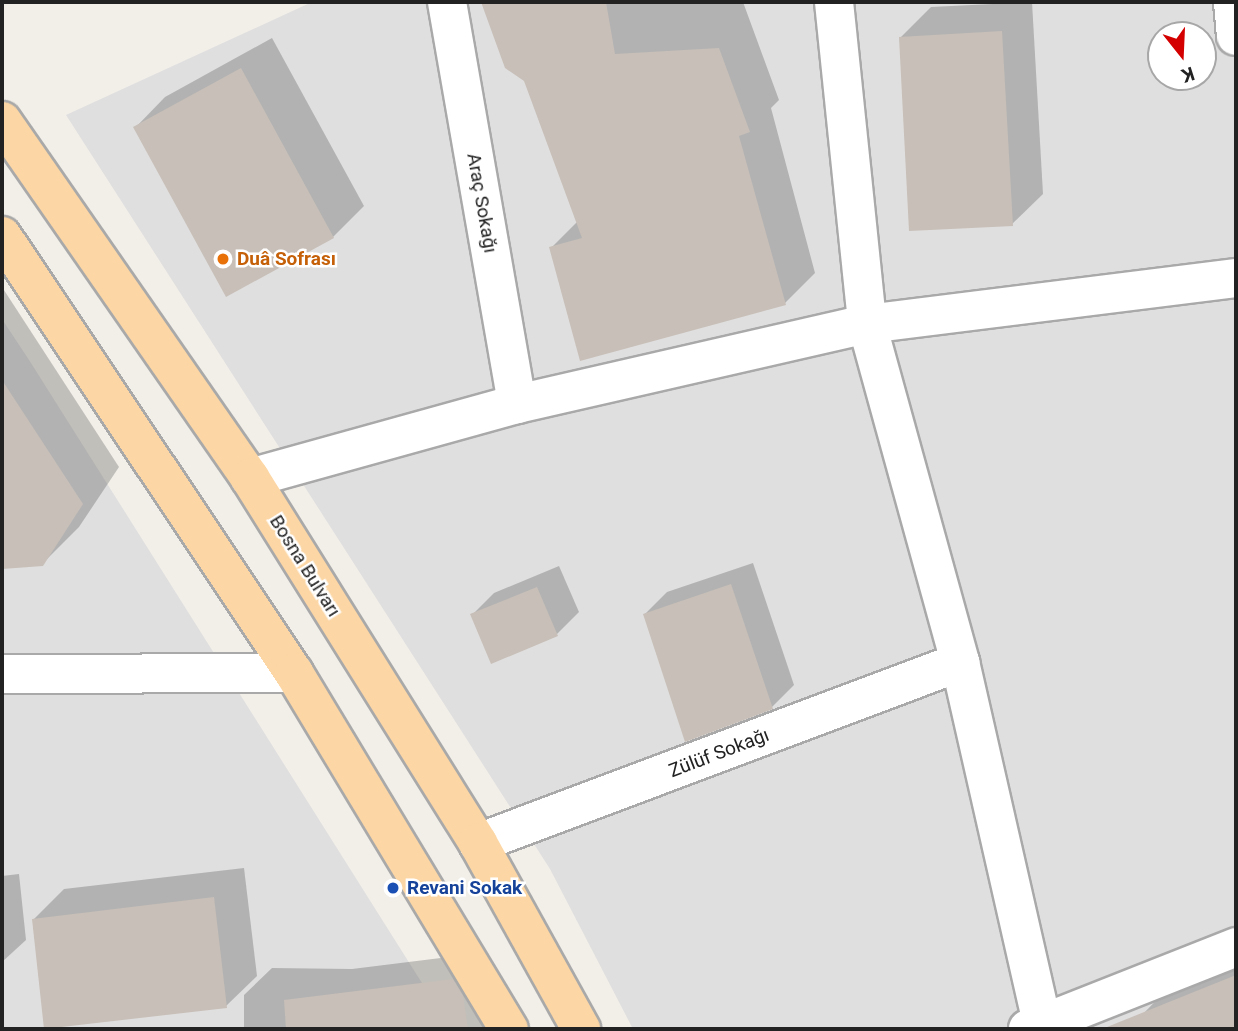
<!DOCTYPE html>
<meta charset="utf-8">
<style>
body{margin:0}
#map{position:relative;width:1238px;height:1031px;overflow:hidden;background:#f2efe9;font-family:Roboto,sans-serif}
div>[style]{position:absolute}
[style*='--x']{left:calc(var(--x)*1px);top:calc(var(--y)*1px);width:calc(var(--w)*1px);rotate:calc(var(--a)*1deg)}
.residential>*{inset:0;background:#e0dfdf}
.shadow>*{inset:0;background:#0003}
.building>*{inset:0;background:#c7bfb8}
.roads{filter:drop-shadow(2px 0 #a9a9a9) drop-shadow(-2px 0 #a9a9a9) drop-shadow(0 2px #a9a9a9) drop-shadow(0 -2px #a9a9a9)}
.minor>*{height:38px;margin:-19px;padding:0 19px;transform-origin:19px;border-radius:19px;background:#fff}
.major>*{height:38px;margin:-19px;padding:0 19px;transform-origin:19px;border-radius:19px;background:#fcd6a4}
.dots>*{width:19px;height:19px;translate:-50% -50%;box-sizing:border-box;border:4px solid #fff;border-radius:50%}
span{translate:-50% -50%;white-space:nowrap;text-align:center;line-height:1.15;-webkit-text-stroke:5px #fff;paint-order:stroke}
.street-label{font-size:19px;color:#222}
.food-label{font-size:19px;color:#c56008;font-weight:700}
.left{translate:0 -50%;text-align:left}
.transit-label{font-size:19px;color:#164399;font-weight:700}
.frame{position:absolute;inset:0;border:4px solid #222;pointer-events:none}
.north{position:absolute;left:1147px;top:21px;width:70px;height:70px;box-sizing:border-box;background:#fff;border:2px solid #a7a7a7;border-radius:50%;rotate:162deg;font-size:19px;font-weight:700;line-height:28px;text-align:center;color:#222}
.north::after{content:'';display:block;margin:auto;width:24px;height:32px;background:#d40000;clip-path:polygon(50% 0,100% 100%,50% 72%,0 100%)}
</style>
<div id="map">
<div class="residential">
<i style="clip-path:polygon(evenodd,312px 2px,1236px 2px,1236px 1029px,633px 1029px,550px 869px,66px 115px,312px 2px,1161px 35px,1203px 35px,1203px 77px,1161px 77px,1161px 35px)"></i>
<i style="clip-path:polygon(2px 319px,31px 363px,451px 1029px,2px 1029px)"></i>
</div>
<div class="shadow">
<i style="clip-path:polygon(483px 2px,743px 2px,779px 100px,771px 108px,815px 273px,785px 303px,551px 248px,578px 221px,526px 80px,507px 67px)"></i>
<i style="clip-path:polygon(1032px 2px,1043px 194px,1012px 224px,900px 38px,931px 7px)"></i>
<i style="clip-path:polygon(272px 38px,364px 206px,333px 237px,135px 128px,165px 97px)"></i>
<i style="clip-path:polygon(2px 287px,119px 467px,79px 527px,42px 564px,2px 567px)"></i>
<i style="clip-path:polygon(753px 563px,794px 685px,772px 707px,645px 614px,667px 592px)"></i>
<i style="clip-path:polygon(559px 566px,579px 612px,557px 634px,472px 615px,494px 593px)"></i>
<i style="clip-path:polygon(244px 868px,257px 976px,226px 1006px,33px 920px,64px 889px)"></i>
<i style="clip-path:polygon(19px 874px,26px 940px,2px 962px,2px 876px)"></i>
<i style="clip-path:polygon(481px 953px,499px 1029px,244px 1029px,244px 995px,272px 968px,352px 969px)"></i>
<i style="clip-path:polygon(1236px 958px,1236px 1029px,1149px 1029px,1143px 1014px,1173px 983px)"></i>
</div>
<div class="building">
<i style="clip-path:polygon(481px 2px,606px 2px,615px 54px,719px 48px,750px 132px,739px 136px,786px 305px,580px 361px,549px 247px,582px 238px,524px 81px,505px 68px)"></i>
<i style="clip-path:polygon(1002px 31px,1013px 226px,909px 231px,899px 37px)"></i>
<i style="clip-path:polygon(241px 68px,334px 238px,226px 297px,133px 127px)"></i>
<i style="clip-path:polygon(2px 380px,83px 504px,43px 566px,2px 569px)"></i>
<i style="clip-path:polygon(731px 584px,773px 709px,685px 742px,643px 614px)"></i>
<i style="clip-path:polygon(537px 587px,558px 636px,491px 664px,470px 614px)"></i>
<i style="clip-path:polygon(214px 897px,227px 1008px,44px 1029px,32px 919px)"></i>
<i style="clip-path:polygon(1236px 975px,1236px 1029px,1107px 1029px,1107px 1027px)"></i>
<i style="clip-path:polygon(453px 979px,463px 995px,468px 1029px,286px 1029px,284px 1000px)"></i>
</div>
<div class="roads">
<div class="minor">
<i style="--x:447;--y:2;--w:408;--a:80.1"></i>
<i style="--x:834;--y:2;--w:324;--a:84.1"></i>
<i style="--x:867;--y:324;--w:351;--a:74.6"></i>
<i style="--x:960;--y:662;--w:371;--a:77.2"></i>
<i style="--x:1042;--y:1024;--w:15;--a:160"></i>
<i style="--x:1233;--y:2;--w:34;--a:85"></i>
<i style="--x:250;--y:478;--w:277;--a:-15.5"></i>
<i style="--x:517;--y:404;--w:359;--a:-12.9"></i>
<i style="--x:867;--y:324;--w:372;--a:-7.1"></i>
<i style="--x:2;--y:674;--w:292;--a:-0.2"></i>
<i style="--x:478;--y:843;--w:515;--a:-20.58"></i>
<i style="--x:1042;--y:1024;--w:209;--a:-21.6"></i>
</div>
<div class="major">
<i style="--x:2;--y:121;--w:435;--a:55.2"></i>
<i style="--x:250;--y:478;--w:430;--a:58"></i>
<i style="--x:478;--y:843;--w:213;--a:61"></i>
<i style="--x:2;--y:236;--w:526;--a:56.25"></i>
<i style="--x:294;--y:673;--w:416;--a:58.9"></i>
</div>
</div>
<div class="dots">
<i style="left:223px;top:259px;background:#e8710a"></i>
<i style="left:393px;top:888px;background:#1a4fb4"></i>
</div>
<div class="street-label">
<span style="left:482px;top:203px;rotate:80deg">Araç Sokağı</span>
<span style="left:305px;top:566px;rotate:58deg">Bosna Bulvarı</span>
<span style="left:719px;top:753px;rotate:-21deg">Zülüf Sokağı</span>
</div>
<div class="food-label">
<span class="left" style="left:237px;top:259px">Duâ Sofrası</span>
</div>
<div class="transit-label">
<span class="left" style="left:407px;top:888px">Revani Sokak</span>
</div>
<div class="frame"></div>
<div class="north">K</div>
</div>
